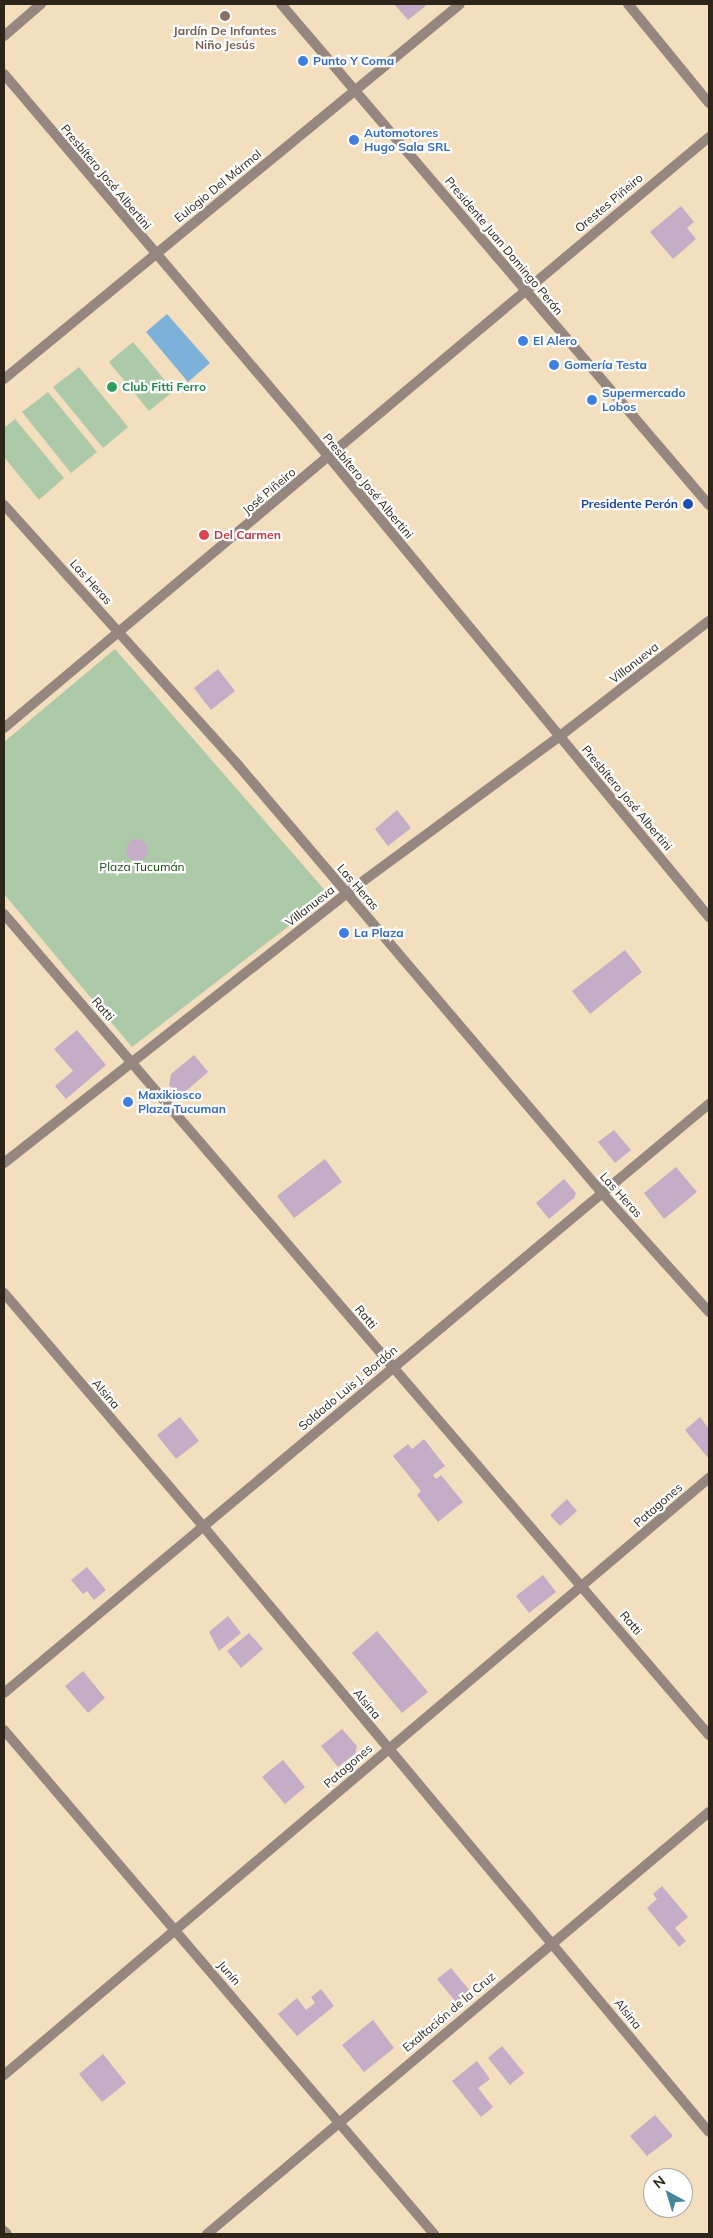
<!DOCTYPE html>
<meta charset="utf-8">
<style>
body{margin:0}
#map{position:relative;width:713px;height:2238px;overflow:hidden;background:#f3debe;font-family:Mulish,sans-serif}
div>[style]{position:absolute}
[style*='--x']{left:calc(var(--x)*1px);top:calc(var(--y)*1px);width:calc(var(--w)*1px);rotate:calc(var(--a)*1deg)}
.green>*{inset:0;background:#accaa8}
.water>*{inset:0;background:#7cb1d9}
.building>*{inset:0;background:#c5acc7}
.round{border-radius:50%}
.street>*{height:10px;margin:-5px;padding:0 5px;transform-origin:5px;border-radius:5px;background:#968680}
.dots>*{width:14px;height:14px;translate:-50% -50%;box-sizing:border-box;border:2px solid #fff;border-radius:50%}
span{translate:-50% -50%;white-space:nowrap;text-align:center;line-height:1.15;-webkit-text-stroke:4.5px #fff;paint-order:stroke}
.education-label{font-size:12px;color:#785e54;font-weight:700}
.shop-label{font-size:12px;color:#366cbe;font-weight:700}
.left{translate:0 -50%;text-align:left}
.street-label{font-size:12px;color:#2d2519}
.leisure-label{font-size:12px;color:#27864d;font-weight:700}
.transit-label{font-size:12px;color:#164399;font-weight:700}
.right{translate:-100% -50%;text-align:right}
.health-label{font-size:12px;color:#be3a42;font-weight:700}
.park-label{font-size:12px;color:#134d0d}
.frame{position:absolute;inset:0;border:5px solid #2d2519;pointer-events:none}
.north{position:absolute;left:643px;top:2168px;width:50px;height:50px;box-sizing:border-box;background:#fff;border:1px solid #aba8a3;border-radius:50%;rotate:321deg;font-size:14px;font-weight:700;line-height:20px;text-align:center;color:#2d2519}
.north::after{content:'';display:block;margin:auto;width:18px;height:22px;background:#46859a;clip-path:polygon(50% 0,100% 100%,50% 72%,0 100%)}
</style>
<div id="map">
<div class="green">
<i style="clip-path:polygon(133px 342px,174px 391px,149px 411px,109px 362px)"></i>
<i style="clip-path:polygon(79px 367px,128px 427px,103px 448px,53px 387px)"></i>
<i style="clip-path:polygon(48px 392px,97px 452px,71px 473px,22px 412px)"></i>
<i style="clip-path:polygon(15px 419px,64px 478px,39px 500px,4px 457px,4px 428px)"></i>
<i style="clip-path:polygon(115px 649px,329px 895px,132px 1047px,4px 894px,4px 742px)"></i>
</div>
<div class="water">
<i style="clip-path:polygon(167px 314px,210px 363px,188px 382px,146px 332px)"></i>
</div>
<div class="building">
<i style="clip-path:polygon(394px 4px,428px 4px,408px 20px)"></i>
<i style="clip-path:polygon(681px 206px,694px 222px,687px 228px,696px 239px,673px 259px,650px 232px)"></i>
<i style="clip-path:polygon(218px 669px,235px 691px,211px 710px,194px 688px)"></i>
<i style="clip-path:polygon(397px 810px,411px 828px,388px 846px,375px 829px)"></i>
<i class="round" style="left:126px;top:839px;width:22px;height:22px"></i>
<i style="clip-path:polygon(625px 950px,642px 972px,590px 1014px,572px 991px)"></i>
<i style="clip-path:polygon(77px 1030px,106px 1065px,66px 1099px,55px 1086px,73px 1071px,54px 1049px)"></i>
<i style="clip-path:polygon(194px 1055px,208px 1072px,179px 1097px,169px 1085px,171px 1074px)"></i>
<i style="clip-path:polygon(614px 1130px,631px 1150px,615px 1163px,598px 1142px)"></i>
<i style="clip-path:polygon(325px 1159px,342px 1182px,294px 1218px,277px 1196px)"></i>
<i style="clip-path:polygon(676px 1167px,697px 1192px,664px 1219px,644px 1193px)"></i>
<i style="clip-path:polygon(564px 1179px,576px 1193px,574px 1198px,549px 1219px,536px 1203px)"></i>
<i style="clip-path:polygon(180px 1417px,199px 1441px,176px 1459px,157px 1435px)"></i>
<i style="clip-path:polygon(700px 1417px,709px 1429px,709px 1459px,685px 1430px)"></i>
<i style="clip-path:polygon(424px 1439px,445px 1466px,433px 1475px,436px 1479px,441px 1475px,463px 1502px,438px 1522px,417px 1495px,421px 1491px,393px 1456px,408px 1444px,412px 1449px)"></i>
<i style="clip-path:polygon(567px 1499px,577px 1511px,560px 1526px,550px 1515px)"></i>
<i style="clip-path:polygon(87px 1567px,106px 1590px,94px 1600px,87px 1591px,83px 1594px,71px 1580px)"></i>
<i style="clip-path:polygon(543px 1575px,556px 1592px,529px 1613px,516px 1596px)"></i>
<i style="clip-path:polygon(228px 1616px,241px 1633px,219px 1651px,209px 1632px)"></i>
<i style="clip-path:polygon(377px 1631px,428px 1692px,402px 1713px,352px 1653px)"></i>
<i style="clip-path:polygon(249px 1633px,263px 1649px,241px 1668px,227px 1651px)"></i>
<i style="clip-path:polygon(83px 1671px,105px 1698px,88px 1713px,65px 1686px)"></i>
<i style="clip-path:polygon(342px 1729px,357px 1746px,355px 1754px,338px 1767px,321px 1746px)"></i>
<i style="clip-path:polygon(283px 1760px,305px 1787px,285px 1804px,262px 1777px)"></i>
<i style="clip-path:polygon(662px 1886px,688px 1917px,675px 1928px,686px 1941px,679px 1947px,647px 1908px,657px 1899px,653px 1894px)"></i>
<i style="clip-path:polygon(451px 1968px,470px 1991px,456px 2002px,437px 1979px)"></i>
<i style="clip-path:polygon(321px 1989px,334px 2006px,297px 2036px,278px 2014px,297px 1998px,306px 2010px,315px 2003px,311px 1997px)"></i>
<i style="clip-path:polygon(373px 2020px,394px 2048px,364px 2072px,342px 2045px)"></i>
<i style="clip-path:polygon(502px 2046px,524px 2073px,510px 2085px,488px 2058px)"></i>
<i style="clip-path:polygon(103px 2054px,126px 2083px,102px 2102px,79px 2074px)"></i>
<i style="clip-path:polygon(477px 2061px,490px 2079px,478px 2088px,493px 2107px,481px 2117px,452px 2081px)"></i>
<i style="clip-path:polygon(655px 2115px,673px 2136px,647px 2156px,630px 2136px)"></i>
</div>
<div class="street">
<i style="--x:281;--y:4;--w:659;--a:49.49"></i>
<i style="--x:628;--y:4;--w:128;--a:50.7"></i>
<i style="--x:4;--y:36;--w:49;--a:-40.9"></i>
<i style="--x:4;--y:74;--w:502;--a:49.68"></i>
<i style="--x:329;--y:457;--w:597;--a:50.44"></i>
<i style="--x:4;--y:379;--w:590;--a:-39.43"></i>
<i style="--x:4;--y:505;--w:350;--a:48"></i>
<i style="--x:238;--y:765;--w:562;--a:49.62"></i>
<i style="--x:602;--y:1193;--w:160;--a:48"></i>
<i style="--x:4;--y:728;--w:920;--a:-39.97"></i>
<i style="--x:4;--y:914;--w:1082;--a:49.35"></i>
<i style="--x:4;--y:1163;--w:437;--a:-38.2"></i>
<i style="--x:347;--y:893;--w:265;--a:-36.4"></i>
<i style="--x:560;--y:736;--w:188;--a:-37.7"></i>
<i style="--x:4;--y:1293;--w:306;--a:49.5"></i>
<i style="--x:203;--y:1526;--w:789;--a:50.14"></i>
<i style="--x:4;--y:1693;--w:919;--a:-39.88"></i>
<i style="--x:4;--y:1730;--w:663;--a:49.53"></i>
<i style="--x:4;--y:2075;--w:924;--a:-40.26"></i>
<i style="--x:4;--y:2231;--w:4;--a:45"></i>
<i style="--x:207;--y:2234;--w:656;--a:-40.05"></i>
</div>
<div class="dots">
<i style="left:225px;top:16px;background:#8d6e63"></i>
<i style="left:303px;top:61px;background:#3f7fe0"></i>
<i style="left:354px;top:140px;background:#3f7fe0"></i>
<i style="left:523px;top:341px;background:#3f7fe0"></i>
<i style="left:554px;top:365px;background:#3f7fe0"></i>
<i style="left:112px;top:387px;background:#2e9e5b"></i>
<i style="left:592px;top:400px;background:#3f7fe0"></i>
<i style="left:688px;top:504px;background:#1a4fb4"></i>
<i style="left:204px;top:535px;background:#e0444e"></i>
<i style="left:344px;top:933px;background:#3f7fe0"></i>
<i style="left:128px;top:1102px;background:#3f7fe0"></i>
</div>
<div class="education-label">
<span style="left:225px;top:38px">Jardín De Infantes<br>Niño Jesús</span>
</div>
<div class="shop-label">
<span class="left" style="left:313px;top:61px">Punto Y Coma</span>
<span class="left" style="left:364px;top:140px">Automotores<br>Hugo Sala SRL</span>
<span class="left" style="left:533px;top:341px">El Alero</span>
<span class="left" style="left:564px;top:365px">Gomería Testa</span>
<span class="left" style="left:602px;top:400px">Supermercado<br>Lobos</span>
<span class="left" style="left:354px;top:933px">La Plaza</span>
<span class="left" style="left:138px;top:1102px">Maxikiosco<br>Plaza Tucuman</span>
</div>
<div class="street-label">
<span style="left:106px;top:177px;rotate:50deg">Presbítero José Albertini</span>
<span style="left:218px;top:186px;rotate:-39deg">Eulogio Del Mármol</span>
<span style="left:609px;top:203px;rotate:-40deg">Orestes Piñeiro</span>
<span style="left:504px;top:246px;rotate:50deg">Presidente Juan Domingo Perón</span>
<span style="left:368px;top:486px;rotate:50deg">Presbítero José Albertini</span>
<span style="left:269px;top:491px;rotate:-40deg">José Piñeiro</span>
<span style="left:91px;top:582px;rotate:48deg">Las Heras</span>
<span style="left:634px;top:663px;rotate:-38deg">Villanueva</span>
<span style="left:627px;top:798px;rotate:50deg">Presbítero José Albertini</span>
<span style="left:358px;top:887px;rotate:49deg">Las Heras</span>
<span style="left:310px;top:906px;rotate:-38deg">Villanueva</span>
<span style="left:103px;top:1009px;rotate:49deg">Ratti</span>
<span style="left:621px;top:1195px;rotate:48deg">Las Heras</span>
<span style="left:366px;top:1317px;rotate:50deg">Ratti</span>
<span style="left:348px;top:1388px;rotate:-40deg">Soldado Luis J. Bordón</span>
<span style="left:106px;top:1394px;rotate:49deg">Alsina</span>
<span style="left:658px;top:1505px;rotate:-41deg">Patagones</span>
<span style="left:631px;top:1623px;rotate:50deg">Ratti</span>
<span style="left:367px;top:1704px;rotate:50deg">Alsina</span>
<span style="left:348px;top:1766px;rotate:-41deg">Patagones</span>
<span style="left:229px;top:1973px;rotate:49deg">Junín</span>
<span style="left:449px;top:2012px;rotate:-40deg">Exaltación de la Cruz</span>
<span style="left:628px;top:2014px;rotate:51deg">Alsina</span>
</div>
<div class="leisure-label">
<span class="left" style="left:122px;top:387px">Club Fitti Ferro</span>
</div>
<div class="transit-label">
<span class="right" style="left:678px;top:504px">Presidente Perón</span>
</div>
<div class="health-label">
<span class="left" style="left:214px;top:535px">Del Carmen</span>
</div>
<div class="park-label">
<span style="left:142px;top:867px">Plaza Tucumán</span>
</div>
<div class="frame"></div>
<div class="north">N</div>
</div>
